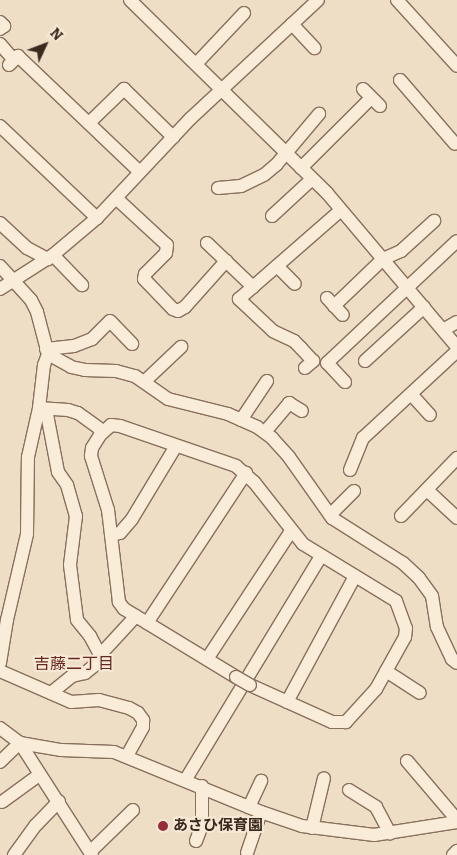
<!DOCTYPE html>
<meta charset="utf-8">
<style>
body{margin:0}
#map{position:relative;width:457px;height:855px;overflow:hidden;background:#eedec6;font-family:Bitter,"Noto Sans JP",serif}
div>[style]{position:absolute}
[style*='--x']{left:calc(var(--x)*1px);top:calc(var(--y)*1px);width:calc(var(--w)*1px);rotate:calc(var(--a)*1deg)}
.roads{filter:drop-shadow(1px 0 #896f5c) drop-shadow(-1px 0 #896f5c) drop-shadow(0 1px #896f5c) drop-shadow(0 -1px #896f5c)}
.minor>*{height:12px;margin:-6px;padding:0 6px;transform-origin:6px;border-radius:6px;background:#f9ecd9}
.bridges{filter:drop-shadow(1px 0 #896f5c) drop-shadow(-1px 0 #896f5c) drop-shadow(0 1px #896f5c) drop-shadow(0 -1px #896f5c)}
.minor-bridge>*{height:12px;margin:-6px;padding:0 6px;transform-origin:6px;border-radius:6px;background:#f9ecd9}
.dots>*{width:14px;height:14px;translate:-50% -50%;box-sizing:border-box;border:2px solid #f5e9d5;border-radius:50%}
span{translate:-50% -50%;white-space:nowrap;text-align:center;line-height:1.15;-webkit-text-stroke:4px #f5e9d5;paint-order:stroke}
.poi-label{font-size:15px;color:#3a291f;font-weight:700}
.left{translate:0 -50%;text-align:left}
.neighbourhood-label{font-size:16px;color:#66271f}
.north{position:absolute;left:20px;top:20px;width:50px;height:50px;-webkit-text-stroke:4px #f5e9d5;paint-order:stroke;rotate:47deg;font-size:14px;font-weight:700;line-height:20px;text-align:center;color:#3a291f}
.north::after{content:'';display:block;margin:auto;width:18px;height:22px;background:#3a291f;clip-path:polygon(50% 0,100% 100%,50% 72%,0 100%)}
</style>
<div id="map">
<div class="roads">
<div class="minor">
<i style="--x:130;--y:0;--w:276;--a:44.4"></i>
<i style="--x:327;--y:193;--w:202;--a:49.8"></i>
<i style="--x:397;--y:0;--w:89;--a:47.7"></i>
<i style="--x:0;--y:22;--w:6;--a:45"></i>
<i style="--x:4;--y:26;--w:5;--a:143"></i>
<i style="--x:292;--y:24;--w:33;--a:47"></i>
<i style="--x:0;--y:44;--w:21;--a:49"></i>
<i style="--x:196;--y:64;--w:70;--a:-46.7"></i>
<i style="--x:9;--y:65;--w:13;--a:-45"></i>
<i style="--x:18;--y:56;--w:168;--a:43.6"></i>
<i style="--x:400;--y:80;--w:84;--a:49.3"></i>
<i style="--x:363;--y:89;--w:24;--a:45"></i>
<i style="--x:89;--y:123;--w:49;--a:-44.2"></i>
<i style="--x:124;--y:89;--w:69;--a:44.4"></i>
<i style="--x:0;--y:126;--w:134;--a:43.5"></i>
<i style="--x:301;--y:168;--w:99;--a:-45"></i>
<i style="--x:218;--y:188;--w:23;--a:-5"></i>
<i style="--x:241;--y:186;--w:25;--a:-26"></i>
<i style="--x:264;--y:175;--w:16;--a:-40"></i>
<i style="--x:276;--y:165;--w:67;--a:-49.9"></i>
<i style="--x:116;--y:198;--w:69;--a:42.7"></i>
<i style="--x:167;--y:245;--w:8;--a:97"></i>
<i style="--x:166;--y:253;--w:30;--a:135"></i>
<i style="--x:145;--y:274;--w:5;--a:101"></i>
<i style="--x:144;--y:279;--w:42;--a:46"></i>
<i style="--x:173;--y:309;--w:5;--a:22"></i>
<i style="--x:178;--y:311;--w:8;--a:-30"></i>
<i style="--x:185;--y:307;--w:62;--a:-48.3"></i>
<i style="--x:272;--y:216;--w:54;--a:-42.8"></i>
<i style="--x:0;--y:223;--w:37;--a:43"></i>
<i style="--x:27;--y:248;--w:24;--a:28"></i>
<i style="--x:207;--y:243;--w:64;--a:43.7"></i>
<i style="--x:53;--y:255;--w:42;--a:46"></i>
<i style="--x:0;--y:266;--w:46;--a:47.6"></i>
<i style="--x:31;--y:300;--w:13;--a:63"></i>
<i style="--x:37;--y:312;--w:43;--a:75.3"></i>
<i style="--x:48;--y:354;--w:26;--a:29"></i>
<i style="--x:71;--y:367;--w:14;--a:12"></i>
<i style="--x:85;--y:370;--w:31;--a:2"></i>
<i style="--x:116;--y:371;--w:20;--a:15"></i>
<i style="--x:135;--y:376;--w:40;--a:34.9"></i>
<i style="--x:168;--y:399;--w:62;--a:14"></i>
<i style="--x:228;--y:414;--w:32;--a:24"></i>
<i style="--x:257;--y:427;--w:19;--a:36"></i>
<i style="--x:272;--y:438;--w:25;--a:48"></i>
<i style="--x:289;--y:457;--w:75;--a:54.8"></i>
<i style="--x:332;--y:518;--w:84;--a:32.4"></i>
<i style="--x:403;--y:563;--w:22;--a:43"></i>
<i style="--x:419;--y:578;--w:22;--a:54"></i>
<i style="--x:432;--y:596;--w:31;--a:81"></i>
<i style="--x:437;--y:627;--w:35;--a:65"></i>
<i style="--x:452;--y:659;--w:6;--a:39"></i>
<i style="--x:277;--y:266;--w:25;--a:45"></i>
<i style="--x:0;--y:289;--w:63;--a:-32.7"></i>
<i style="--x:53;--y:255;--w:57;--a:-40.1"></i>
<i style="--x:97;--y:218;--w:137;--a:-46.8"></i>
<i style="--x:191;--y:118;--w:173;--a:-42.9"></i>
<i style="--x:327;--y:298;--w:23;--a:47"></i>
<i style="--x:334;--y:306;--w:68;--a:-43.8"></i>
<i style="--x:383;--y:259;--w:20;--a:-24"></i>
<i style="--x:401;--y:251;--w:45;--a:-42.3"></i>
<i style="--x:443;--y:330;--w:16;--a:-30"></i>
<i style="--x:46;--y:349;--w:28;--a:-6"></i>
<i style="--x:74;--y:346;--w:19;--a:-21"></i>
<i style="--x:92;--y:339;--w:25;--a:-45"></i>
<i style="--x:110;--y:321;--w:32;--a:46"></i>
<i style="--x:365;--y:361;--w:80;--a:-42.5"></i>
<i style="--x:305;--y:368;--w:11;--a:-41"></i>
<i style="--x:313;--y:361;--w:18;--a:-133"></i>
<i style="--x:301;--y:348;--w:10;--a:-135"></i>
<i style="--x:294;--y:341;--w:23;--a:-155"></i>
<i style="--x:273;--y:331;--w:47;--a:-136.7"></i>
<i style="--x:239;--y:299;--w:135;--a:-41.1"></i>
<i style="--x:145;--y:381;--w:50;--a:-43.4"></i>
<i style="--x:345;--y:382;--w:26;--a:-133"></i>
<i style="--x:327;--y:363;--w:178;--a:-43.2"></i>
<i style="--x:411;--y:394;--w:28;--a:48"></i>
<i style="--x:39;--y:408;--w:29;--a:4"></i>
<i style="--x:68;--y:410;--w:10;--a:17"></i>
<i style="--x:78;--y:413;--w:31;--a:36"></i>
<i style="--x:46;--y:409;--w:64;--a:79.2"></i>
<i style="--x:58;--y:472;--w:16;--a:55"></i>
<i style="--x:67;--y:485;--w:32;--a:74"></i>
<i style="--x:76;--y:516;--w:49;--a:97"></i>
<i style="--x:70;--y:565;--w:55;--a:82.7"></i>
<i style="--x:77;--y:620;--w:21;--a:51"></i>
<i style="--x:90;--y:636;--w:21;--a:62"></i>
<i style="--x:100;--y:655;--w:5;--a:90"></i>
<i style="--x:100;--y:660;--w:7;--a:135"></i>
<i style="--x:95;--y:665;--w:13;--a:141"></i>
<i style="--x:85;--y:673;--w:13;--a:167"></i>
<i style="--x:72;--y:676;--w:27;--a:141"></i>
<i style="--x:241;--y:420;--w:47;--a:-56.3"></i>
<i style="--x:265;--y:432;--w:38;--a:-50"></i>
<i style="--x:289;--y:403;--w:15;--a:32"></i>
<i style="--x:350;--y:470;--w:35;--a:-68"></i>
<i style="--x:363;--y:438;--w:128;--a:-42.8"></i>
<i style="--x:427;--y:490;--w:41;--a:43"></i>
<i style="--x:330;--y:515;--w:34;--a:-45"></i>
<i style="--x:401;--y:516;--w:81;--a:-46"></i>
<i style="--x:111;--y:535;--w:9;--a:-13"></i>
<i style="--x:120;--y:533;--w:18;--a:-49"></i>
<i style="--x:132;--y:519;--w:85;--a:-58.9"></i>
<i style="--x:147;--y:623;--w:180;--a:-56.6"></i>
<i style="--x:100;--y:655;--w:53;--a:-47.3"></i>
<i style="--x:207;--y:659;--w:153;--a:-56.7"></i>
<i style="--x:0;--y:663;--w:44;--a:-80.8"></i>
<i style="--x:7;--y:620;--w:88;--a:-76.9"></i>
<i style="--x:27;--y:534;--w:77;--a:-89.3"></i>
<i style="--x:28;--y:457;--w:50;--a:-77.3"></i>
<i style="--x:39;--y:408;--w:43;--a:-83.4"></i>
<i style="--x:44;--y:365;--w:12;--a:-70"></i>
<i style="--x:0;--y:671;--w:77;--a:23.6"></i>
<i style="--x:71;--y:702;--w:28;--a:-4"></i>
<i style="--x:99;--y:700;--w:31;--a:15"></i>
<i style="--x:129;--y:708;--w:10;--a:29"></i>
<i style="--x:138;--y:713;--w:9;--a:54"></i>
<i style="--x:143;--y:720;--w:7;--a:90"></i>
<i style="--x:143;--y:727;--w:33;--a:119"></i>
<i style="--x:386;--y:671;--w:40;--a:32.9"></i>
<i style="--x:236;--y:677;--w:131;--a:-148.7"></i>
<i style="--x:124;--y:609;--w:9;--a:-126"></i>
<i style="--x:119;--y:602;--w:93;--a:-96.8"></i>
<i style="--x:108;--y:510;--w:57;--a:-107.5"></i>
<i style="--x:91;--y:456;--w:8;--a:-83"></i>
<i style="--x:92;--y:448;--w:15;--a:-58"></i>
<i style="--x:100;--y:435;--w:15;--a:-42"></i>
<i style="--x:111;--y:425;--w:9;--a:6"></i>
<i style="--x:120;--y:426;--w:123;--a:19"></i>
<i style="--x:236;--y:466;--w:24;--a:42"></i>
<i style="--x:254;--y:482;--w:79;--a:51.7"></i>
<i style="--x:303;--y:544;--w:109;--a:31.5"></i>
<i style="--x:396;--y:601;--w:29;--a:70"></i>
<i style="--x:406;--y:628;--w:9;--a:96"></i>
<i style="--x:405;--y:637;--w:60;--a:119.1"></i>
<i style="--x:376;--y:689;--w:45;--a:132.3"></i>
<i style="--x:346;--y:722;--w:14;--a:180"></i>
<i style="--x:332;--y:722;--w:90;--a:-155.7"></i>
<i style="--x:287;--y:702;--w:143;--a:-61.6"></i>
<i style="--x:0;--y:728;--w:25;--a:37"></i>
<i style="--x:20;--y:743;--w:133;--a:57.3"></i>
<i style="--x:407;--y:761;--w:77;--a:49.7"></i>
<i style="--x:0;--y:762;--w:28;--a:-44"></i>
<i style="--x:20;--y:743;--w:42;--a:9.7"></i>
<i style="--x:61;--y:750;--w:53;--a:2.2"></i>
<i style="--x:114;--y:752;--w:159;--a:22.2"></i>
<i style="--x:261;--y:812;--w:43;--a:18.9"></i>
<i style="--x:302;--y:826;--w:73;--a:7.1"></i>
<i style="--x:374;--y:835;--w:84;--a:-8.9"></i>
<i style="--x:186;--y:779;--w:261;--a:-58.8"></i>
<i style="--x:349;--y:790;--w:32;--a:32"></i>
<i style="--x:376;--y:807;--w:30;--a:62"></i>
<i style="--x:2;--y:802;--w:46;--a:-36.1"></i>
<i style="--x:249;--y:807;--w:29;--a:-65"></i>
<i style="--x:312;--y:828;--w:51;--a:-76.5"></i>
<i style="--x:196;--y:841;--w:17;--a:-69"></i>
<i style="--x:202;--y:825;--w:39;--a:-90"></i>
<i style="--x:90;--y:852;--w:60;--a:-44.3"></i>
<i style="--x:247;--y:853;--w:43;--a:-71.1"></i>
<i style="--x:14;--y:855;--w:37;--a:-54"></i>
<i style="--x:36;--y:825;--w:33;--a:-46"></i>
<i style="--x:453;--y:855;--w:6;--a:-45"></i>
</div>
</div>
<div class="bridges">
<div class="minor-bridge">
<i style="--x:236;--y:677;--w:16;--a:30"></i>
</div>
</div>
<div class="dots">
<i style="left:163px;top:826px;background:#982c37"></i>
</div>
<div class="poi-label">
<span class="left" style="left:173px;top:826px">あさひ保育園</span>
</div>
<div class="neighbourhood-label">
<span style="left:74px;top:664px">吉藤二丁目</span>
</div>
<div class="north">N</div>
</div>
